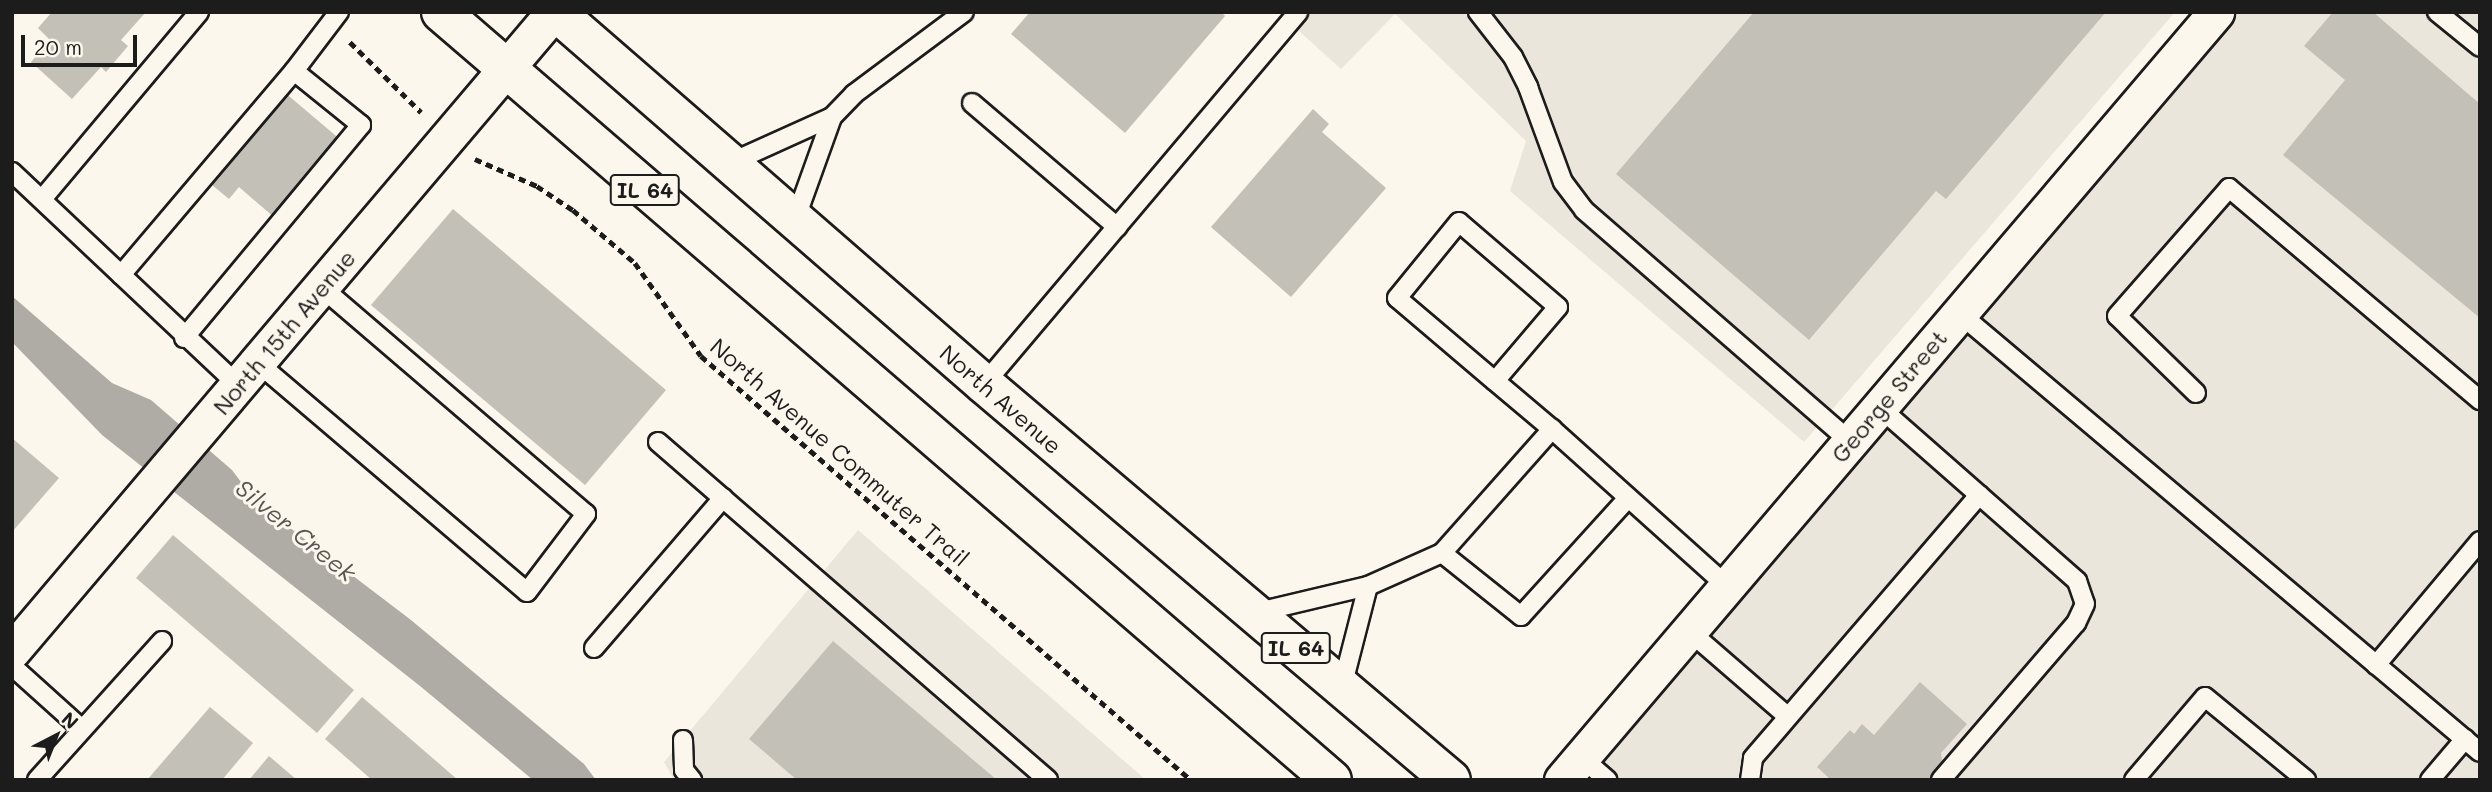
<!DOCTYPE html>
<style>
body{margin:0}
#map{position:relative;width:2492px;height:792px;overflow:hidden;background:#fbf7ec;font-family:Mali,sans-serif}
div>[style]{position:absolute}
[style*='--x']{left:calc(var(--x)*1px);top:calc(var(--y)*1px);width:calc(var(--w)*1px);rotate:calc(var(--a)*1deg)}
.built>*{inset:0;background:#eae6dc}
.water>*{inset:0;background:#afaca5}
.building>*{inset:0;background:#c3c0b8}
.path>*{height:4.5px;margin-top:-2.25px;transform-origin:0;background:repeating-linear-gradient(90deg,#1c1c1c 0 7px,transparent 0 12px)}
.roads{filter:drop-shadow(2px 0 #1c1c1c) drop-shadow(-2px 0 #1c1c1c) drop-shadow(0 2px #1c1c1c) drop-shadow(0 -2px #1c1c1c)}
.service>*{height:18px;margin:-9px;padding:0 9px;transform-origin:9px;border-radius:9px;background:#fbf7ec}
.minor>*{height:35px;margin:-17.5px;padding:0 17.5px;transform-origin:17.5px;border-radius:17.5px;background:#fbf7ec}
.primary>*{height:38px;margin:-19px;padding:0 19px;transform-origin:19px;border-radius:19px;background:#fbf7ec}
span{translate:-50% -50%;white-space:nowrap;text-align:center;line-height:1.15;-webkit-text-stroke:6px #fbf7ec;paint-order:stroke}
.shield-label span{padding:2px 5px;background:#fbf7ec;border:2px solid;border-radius:5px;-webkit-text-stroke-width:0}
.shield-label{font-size:21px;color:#1c1c1c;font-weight:700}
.street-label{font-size:23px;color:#1c1c1c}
.water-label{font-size:24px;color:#575653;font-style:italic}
.frame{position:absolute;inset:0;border:14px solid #1c1c1c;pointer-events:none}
.north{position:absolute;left:21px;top:701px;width:70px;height:70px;-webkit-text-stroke:5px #fbf7ec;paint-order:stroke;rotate:42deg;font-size:19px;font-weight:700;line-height:28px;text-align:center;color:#1c1c1c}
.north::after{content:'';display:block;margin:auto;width:24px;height:32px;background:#1c1c1c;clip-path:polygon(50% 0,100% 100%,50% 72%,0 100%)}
.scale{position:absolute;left:21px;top:35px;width:116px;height:32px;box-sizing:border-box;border:4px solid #1c1c1c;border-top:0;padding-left:9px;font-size:21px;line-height:24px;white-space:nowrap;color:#1c1c1c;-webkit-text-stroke:5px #fbf7ec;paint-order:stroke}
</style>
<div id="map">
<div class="built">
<i style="clip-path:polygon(1278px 12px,2175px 12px,1804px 442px,1510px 191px,1526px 141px,1395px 14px,1341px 69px)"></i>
<i style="clip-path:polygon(2221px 12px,2480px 12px,2480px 780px,1578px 780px)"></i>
<i style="clip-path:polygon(858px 530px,1146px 780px,674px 780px,664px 762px)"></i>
</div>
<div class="water">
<i style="clip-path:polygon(12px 296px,112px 383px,151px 400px,232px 470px,256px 502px,411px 620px,584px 764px,596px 780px,533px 780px,420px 686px,102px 435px,12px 342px)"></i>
</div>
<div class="building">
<i style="clip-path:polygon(52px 12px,146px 12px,121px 40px,128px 46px,106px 72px,101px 67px,72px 99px,31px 62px,50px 40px,38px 28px)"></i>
<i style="clip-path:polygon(1030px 12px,1221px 12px,1225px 16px,1125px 133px,1011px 34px)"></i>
<i style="clip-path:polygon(1754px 12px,2106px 12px,1946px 199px,1936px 191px,1809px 340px,1616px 174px)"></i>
<i style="clip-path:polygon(2333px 12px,2373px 12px,2480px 104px,2480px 318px,2283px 155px,2345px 80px,2304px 46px)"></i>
<i style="clip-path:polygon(283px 91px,342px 141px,275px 218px,239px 187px,229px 199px,212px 185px,224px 170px,222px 164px)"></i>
<i style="clip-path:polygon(1313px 109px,1329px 124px,1322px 132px,1386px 188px,1291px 297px,1211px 227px)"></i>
<i style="clip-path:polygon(453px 209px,666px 390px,585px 485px,371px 305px)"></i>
<i style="clip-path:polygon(12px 438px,59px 478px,12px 532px)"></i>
<i style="clip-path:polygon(173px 535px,354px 690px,317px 733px,136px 578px)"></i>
<i style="clip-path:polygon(833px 641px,997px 780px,797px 780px,749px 739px)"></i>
<i style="clip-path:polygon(1920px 682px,1967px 724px,1941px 753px,1943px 767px,1932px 780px,1831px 780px,1817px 767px,1850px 730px,1854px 734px,1862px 724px,1874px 735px)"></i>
<i style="clip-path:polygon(362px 697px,458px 780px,372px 780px,325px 739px)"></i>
<i style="clip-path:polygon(210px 707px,253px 743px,222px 780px,147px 780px)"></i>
<i style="clip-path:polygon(269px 756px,297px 780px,249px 780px)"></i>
</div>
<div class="path">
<i style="--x:350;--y:42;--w:100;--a:44.6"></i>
<i style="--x:475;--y:159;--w:68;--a:23.5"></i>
<i style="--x:537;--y:186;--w:43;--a:33.7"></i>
<i style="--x:573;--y:210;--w:82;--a:40.5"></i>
<i style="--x:635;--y:263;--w:114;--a:54.6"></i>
<i style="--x:701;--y:356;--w:648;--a:40.87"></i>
</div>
<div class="roads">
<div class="service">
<i style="--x:1478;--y:12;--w:57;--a:52.1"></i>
<i style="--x:1513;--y:57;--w:34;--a:63"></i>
<i style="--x:1528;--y:87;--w:101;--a:69.8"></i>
<i style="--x:1563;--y:182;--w:35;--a:53"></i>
<i style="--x:1584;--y:210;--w:352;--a:41"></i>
<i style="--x:2437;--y:12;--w:55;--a:39.1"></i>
<i style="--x:972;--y:103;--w:191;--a:40.5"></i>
<i style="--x:730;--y:163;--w:112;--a:-24.3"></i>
<i style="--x:832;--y:117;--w:32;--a:-46"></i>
<i style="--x:854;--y:94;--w:137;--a:-36.7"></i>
<i style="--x:12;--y:172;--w:312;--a:43.3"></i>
<i style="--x:43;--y:198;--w:243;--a:-50"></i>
<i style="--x:795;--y:220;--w:109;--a:-70.2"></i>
<i style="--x:121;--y:275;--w:267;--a:-49.7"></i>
<i style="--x:294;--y:71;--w:74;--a:-52.7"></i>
<i style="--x:1959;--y:313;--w:681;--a:40.12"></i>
<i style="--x:184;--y:338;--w:277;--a:-50.3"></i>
<i style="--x:361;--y:125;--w:86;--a:-141.1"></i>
<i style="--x:258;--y:363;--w:353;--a:40.4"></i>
<i style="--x:527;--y:592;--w:98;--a:-52.9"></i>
<i style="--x:586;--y:514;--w:349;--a:-139.4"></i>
<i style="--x:1495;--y:381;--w:97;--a:-49.6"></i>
<i style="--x:1558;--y:307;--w:130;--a:-139.4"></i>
<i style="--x:1459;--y:222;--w:98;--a:129.2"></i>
<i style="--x:1397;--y:298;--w:128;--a:40.3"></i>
<i style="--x:1495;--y:381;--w:75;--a:40.1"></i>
<i style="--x:1552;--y:429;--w:235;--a:41.9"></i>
<i style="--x:984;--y:384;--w:487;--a:-49.8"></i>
<i style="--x:2196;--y:393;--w:110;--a:-135.7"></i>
<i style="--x:2117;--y:316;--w:170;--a:-48.8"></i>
<i style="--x:2229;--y:188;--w:329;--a:40.2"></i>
<i style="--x:1879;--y:407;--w:264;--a:41.3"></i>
<i style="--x:2077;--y:581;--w:24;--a:71"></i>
<i style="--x:2085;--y:604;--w:21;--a:115"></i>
<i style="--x:2076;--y:623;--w:207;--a:130.7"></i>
<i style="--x:658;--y:442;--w:516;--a:40.91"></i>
<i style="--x:1442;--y:553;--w:101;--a:38.6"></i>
<i style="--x:1521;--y:616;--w:158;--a:-47.8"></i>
<i style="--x:1254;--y:613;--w:117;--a:-13.3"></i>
<i style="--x:1368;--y:586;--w:81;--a:-24"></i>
<i style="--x:1442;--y:553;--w:166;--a:-48.4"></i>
<i style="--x:1689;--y:631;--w:130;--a:40.9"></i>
<i style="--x:594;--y:648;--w:198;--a:-49.3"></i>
<i style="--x:2376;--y:665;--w:162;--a:-50"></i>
<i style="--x:12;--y:666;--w:94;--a:42"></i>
<i style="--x:1342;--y:687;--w:104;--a:-75.6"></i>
<i style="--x:683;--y:740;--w:30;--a:88"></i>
<i style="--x:684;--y:770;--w:13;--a:51"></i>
<i style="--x:1581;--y:757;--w:35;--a:41"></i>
<i style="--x:37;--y:780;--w:187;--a:-48"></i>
<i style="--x:1750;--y:780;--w:22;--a:-82"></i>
<i style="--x:1753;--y:758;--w:347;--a:-49.3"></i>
<i style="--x:2134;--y:780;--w:109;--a:-49.5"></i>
<i style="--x:2205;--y:697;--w:131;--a:39.4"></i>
<i style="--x:2430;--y:780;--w:54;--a:-49.5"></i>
</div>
<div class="minor">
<i style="--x:12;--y:651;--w:838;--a:-49.7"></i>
<i style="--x:1562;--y:780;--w:1009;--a:-49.58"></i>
</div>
<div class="primary">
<i style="--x:441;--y:12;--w:1176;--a:40.76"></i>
<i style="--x:556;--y:12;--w:567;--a:41"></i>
<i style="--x:984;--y:384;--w:612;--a:40.3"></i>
</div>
</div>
<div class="shield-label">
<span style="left:645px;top:190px">IL 64</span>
<span style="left:1296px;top:648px">IL 64</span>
</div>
<div class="street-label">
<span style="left:284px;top:332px;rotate:-50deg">North 15th Avenue</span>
<span style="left:1889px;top:396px;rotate:-50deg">George Street</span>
<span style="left:1001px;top:399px;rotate:41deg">North Avenue</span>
<span style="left:840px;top:452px;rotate:41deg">North Avenue Commuter Trail</span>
</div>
<div class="water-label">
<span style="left:296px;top:530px;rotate:39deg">Silver Creek</span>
</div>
<div class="frame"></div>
<div class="north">N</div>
<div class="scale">20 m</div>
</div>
